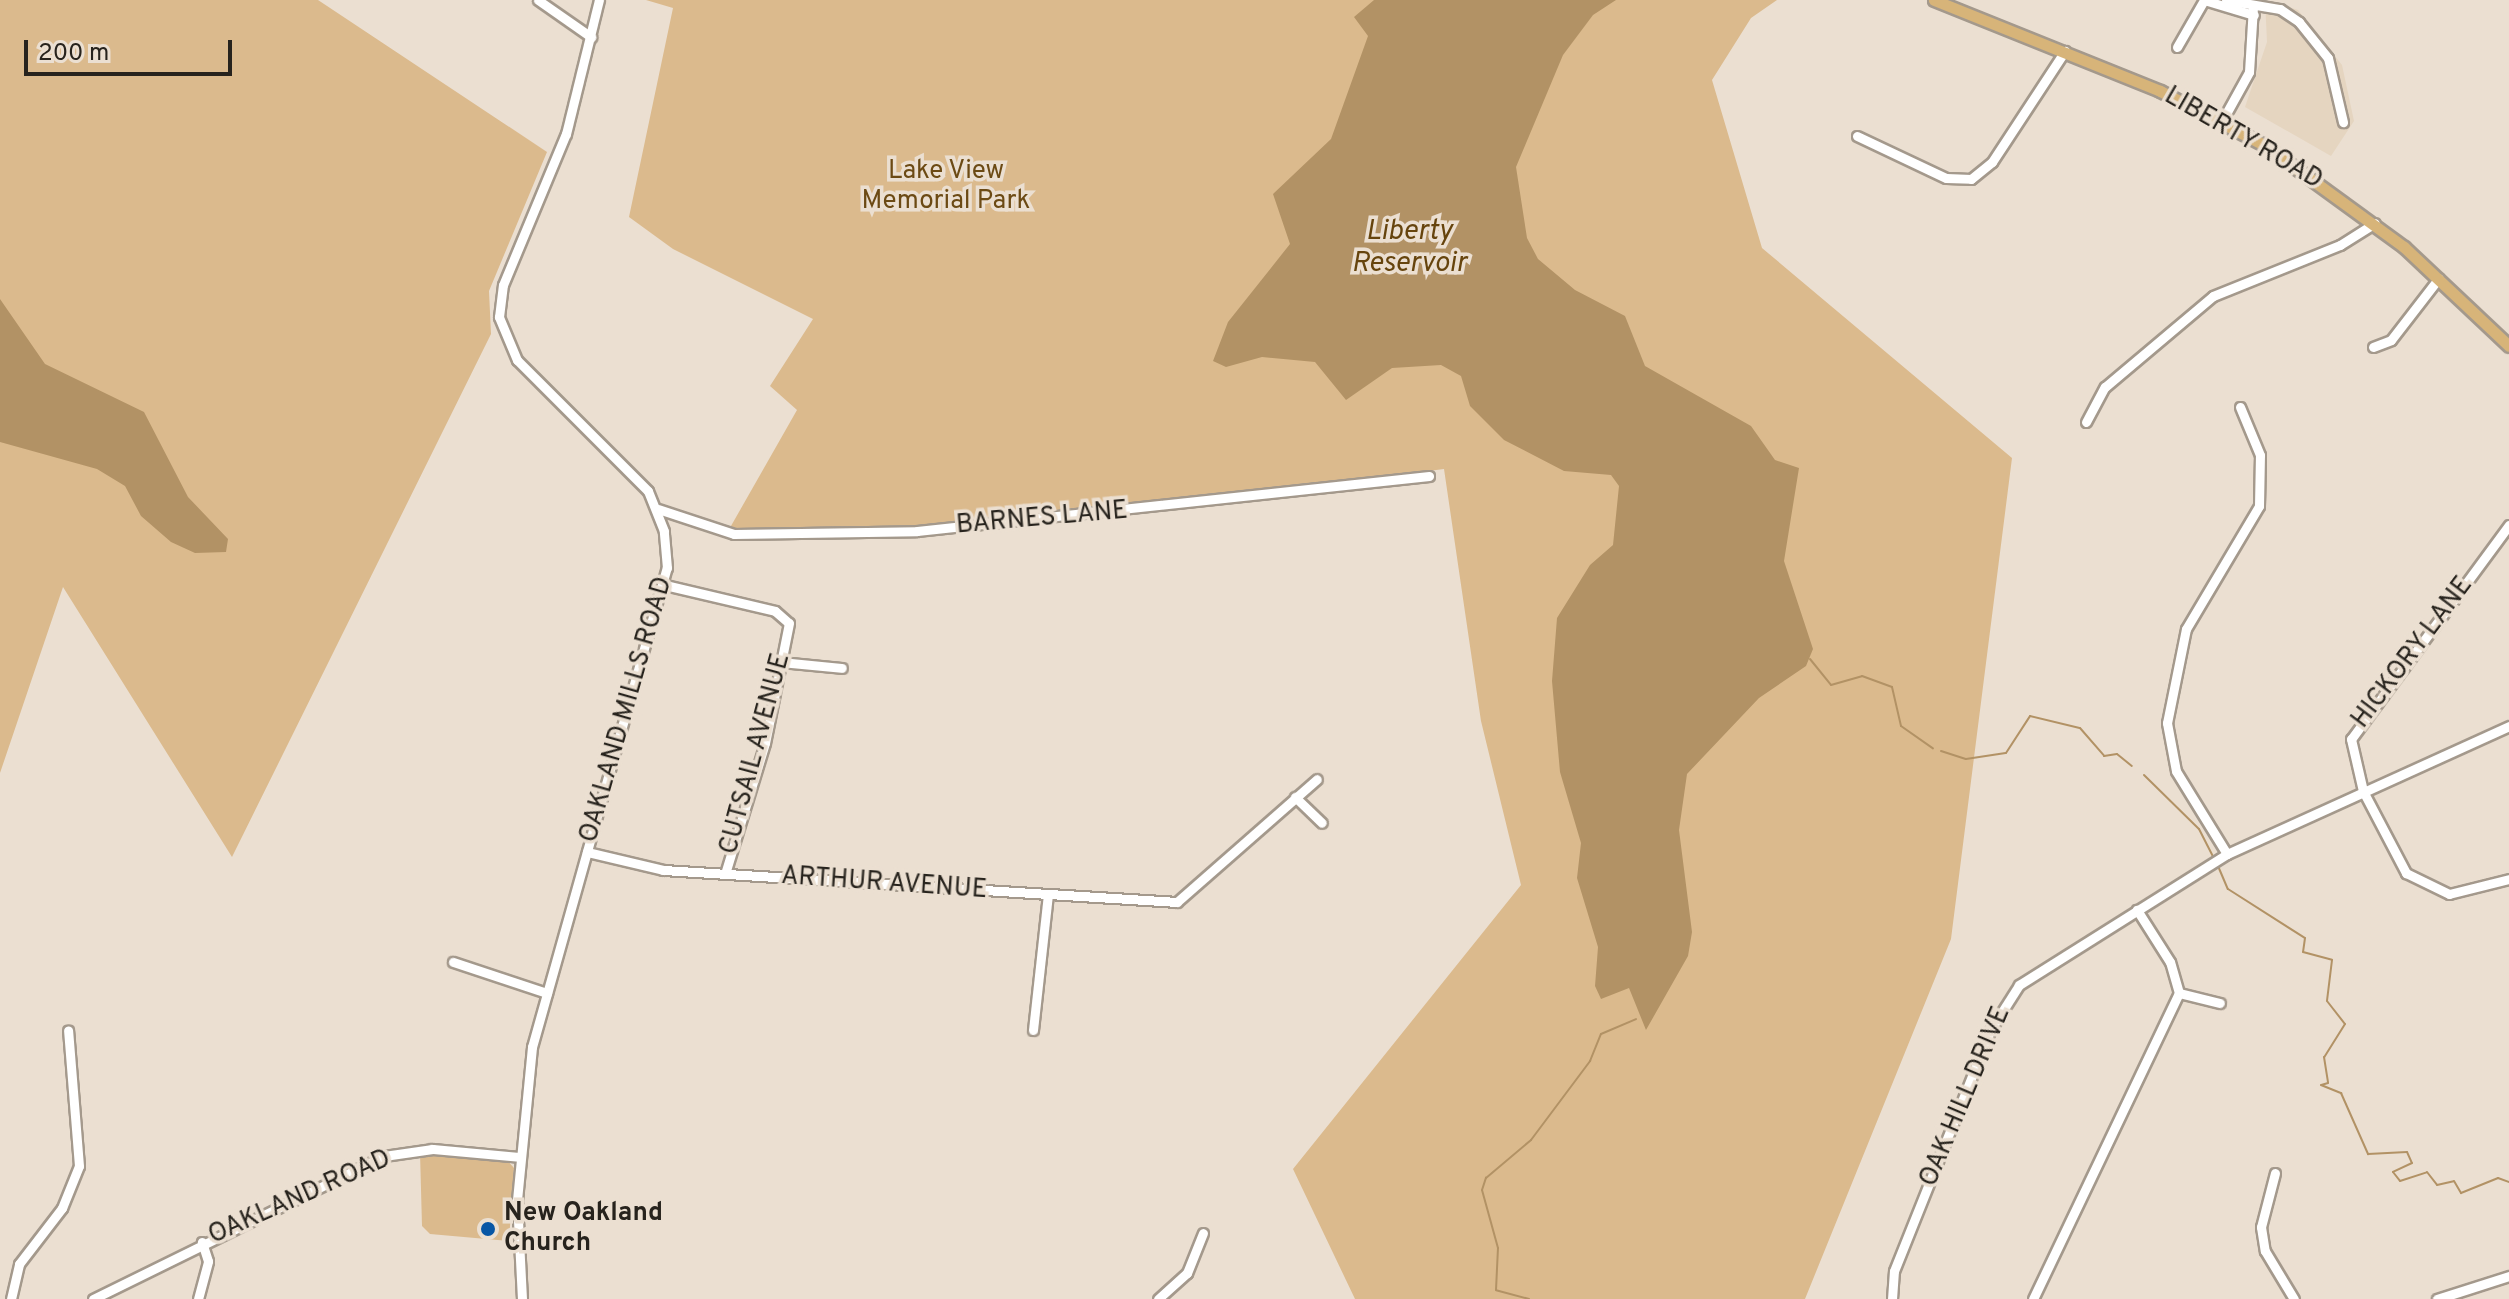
<!DOCTYPE html>
<style>
body{margin:0}
#map{position:relative;width:2509px;height:1299px;overflow:hidden;background:#ebdfd1;font-family:Overpass,sans-serif}
div>[style]{position:absolute}
[style*='--x']{left:calc(var(--x)*1px);top:calc(var(--y)*1px);width:calc(var(--w)*1px);rotate:calc(var(--a)*1deg)}
.built>*{inset:0;background:#e5d5c0}
.green>*{inset:0;background:#dbba8d}
.water>*{inset:0;background:#b29265}
.stream>*{height:2px;margin:-1px;padding:0 1px;transform-origin:1px;border-radius:1px;background:#b29265}
.roads{filter:drop-shadow(2px 0 #a4998c) drop-shadow(-2px 0 #a4998c) drop-shadow(0 2px #a4998c) drop-shadow(0 -2px #a4998c)}
.minor>*{height:9px;margin:-4.5px;padding:0 4.5px;transform-origin:4.5px;border-radius:4.5px;background:#fff}
.major>*{height:11px;margin:-5.5px;padding:0 5.5px;transform-origin:5.5px;border-radius:5.5px;background:#d7b479}
.dots>*{width:22px;height:22px;translate:-50% -50%;box-sizing:border-box;border:4px solid #ebdfd1;border-radius:50%}
span{translate:-50% -50%;white-space:nowrap;text-align:center;line-height:1.15;-webkit-text-stroke:7px #ebdfd1;paint-order:stroke}
.street-label{font-size:26px;color:#27231d}
.park-label{font-size:26px;color:#6c4a14}
.poi-label{font-size:26px;color:#27231d;font-weight:700}
.left{translate:0 -50%;text-align:left}
.water-label{font-size:28px;color:#66440d;font-style:italic}
.scale{position:absolute;left:24px;top:40px;width:208px;height:36px;box-sizing:border-box;border:4px solid #27231d;border-top:0;padding-left:10px;font-size:24px;line-height:28px;white-space:nowrap;color:#27231d;-webkit-text-stroke:6px #ebdfd1;paint-order:stroke}
</style>
<div id="map">
<div class="built">
<i style="clip-path:polygon(2265px 0,2298px 10px,2342px 65px,2354px 121px,2331px 156px,2245px 107px,2267px 42px)"></i>
</div>
<div class="green">
<i style="clip-path:polygon(0 0,318px 0,547px 152px,489px 291px,491px 334px,232px 857px,63px 587px,0 773px)"></i>
<i style="clip-path:polygon(646px 0,1777px 0,1751px 18px,1712px 80px,1762px 248px,2012px 458px,1951px 939px,1805px 1299px,1355px 1299px,1293px 1169px,1521px 885px,1481px 721px,1444px 469px,999px 526px,727px 533px,797px 410px,770px 386px,813px 319px,673px 249px,629px 217px,673px 8px)"></i>
<i style="clip-path:polygon(420px 1152px,506px 1159px,514px 1168px,509px 1241px,430px 1234px,422px 1226px)"></i>
</div>
<div class="water">
<i style="clip-path:polygon(1374px 0,1616px 0,1593px 15px,1563px 55px,1516px 167px,1527px 238px,1538px 259px,1575px 290px,1625px 316px,1645px 366px,1751px 426px,1775px 460px,1799px 468px,1784px 561px,1813px 649px,1806px 666px,1759px 698px,1687px 774px,1679px 830px,1692px 932px,1688px 956px,1646px 1030px,1629px 988px,1601px 999px,1595px 986px,1598px 947px,1577px 878px,1581px 843px,1560px 772px,1552px 681px,1557px 618px,1590px 565px,1613px 545px,1619px 486px,1611px 475px,1564px 471px,1504px 440px,1470px 406px,1461px 376px,1441px 365px,1392px 368px,1346px 400px,1315px 362px,1262px 357px,1226px 367px,1213px 361px,1228px 322px,1290px 244px,1273px 194px,1331px 139px,1368px 36px,1354px 17px)"></i>
<i style="clip-path:polygon(0 299px,45px 364px,144px 412px,188px 497px,228px 539px,226px 552px,195px 553px,171px 542px,141px 516px,125px 486px,97px 469px,0 442px)"></i>
</div>
<div class="stream">
<i style="--x:1810;--y:659;--w:33;--a:51"></i>
<i style="--x:1831;--y:685;--w:32;--a:-16"></i>
<i style="--x:1862;--y:676;--w:32;--a:20"></i>
<i style="--x:1892;--y:687;--w:40;--a:77"></i>
<i style="--x:1901;--y:726;--w:39;--a:35"></i>
<i style="--x:1941;--y:751;--w:26;--a:18"></i>
<i style="--x:1966;--y:759;--w:40;--a:-8.5"></i>
<i style="--x:2006;--y:753;--w:44;--a:-57"></i>
<i style="--x:2030;--y:716;--w:51;--a:13.5"></i>
<i style="--x:2080;--y:728;--w:37;--a:49"></i>
<i style="--x:2104;--y:756;--w:13;--a:-9"></i>
<i style="--x:2117;--y:754;--w:19;--a:39"></i>
<i style="--x:2144;--y:775;--w:77;--a:44.5"></i>
<i style="--x:2199;--y:829;--w:30;--a:63"></i>
<i style="--x:2218;--y:866;--w:25;--a:67"></i>
<i style="--x:2228;--y:889;--w:91;--a:32.5"></i>
<i style="--x:2305;--y:938;--w:14;--a:98"></i>
<i style="--x:2303;--y:952;--w:30;--a:15"></i>
<i style="--x:2332;--y:960;--w:41;--a:97"></i>
<i style="--x:2327;--y:1001;--w:29;--a:52"></i>
<i style="--x:2345;--y:1024;--w:39;--a:122"></i>
<i style="--x:2324;--y:1057;--w:26;--a:81"></i>
<i style="--x:2328;--y:1083;--w:7;--a:164"></i>
<i style="--x:2321;--y:1085;--w:22;--a:22"></i>
<i style="--x:2341;--y:1093;--w:67;--a:66.1"></i>
<i style="--x:2368;--y:1154;--w:39;--a:-3"></i>
<i style="--x:2407;--y:1152;--w:12;--a:66"></i>
<i style="--x:2412;--y:1163;--w:21;--a:155"></i>
<i style="--x:2393;--y:1172;--w:11;--a:52"></i>
<i style="--x:2400;--y:1181;--w:28;--a:-18"></i>
<i style="--x:2427;--y:1172;--w:16;--a:52"></i>
<i style="--x:2437;--y:1185;--w:17;--a:-13"></i>
<i style="--x:2454;--y:1181;--w:14;--a:60"></i>
<i style="--x:2461;--y:1193;--w:40;--a:-22"></i>
<i style="--x:2498;--y:1178;--w:12;--a:20"></i>
<i style="--x:1529;--y:1299;--w:34;--a:-165"></i>
<i style="--x:1496;--y:1290;--w:42;--a:-87.3"></i>
<i style="--x:1498;--y:1248;--w:60;--a:-105.4"></i>
<i style="--x:1482;--y:1190;--w:13;--a:-72"></i>
<i style="--x:1486;--y:1178;--w:59;--a:-40.2"></i>
<i style="--x:1531;--y:1140;--w:99;--a:-53.2"></i>
<i style="--x:1590;--y:1061;--w:29;--a:-68"></i>
<i style="--x:1601;--y:1034;--w:38;--a:-23"></i>
</div>
<div class="roads">
<div class="minor">
<i style="--x:538;--y:0;--w:65;--a:34.9"></i>
<i style="--x:2204;--y:0;--w:52;--a:16.7"></i>
<i style="--x:2226;--y:0;--w:55;--a:9.5"></i>
<i style="--x:2280;--y:9;--w:23;--a:34"></i>
<i style="--x:2299;--y:22;--w:46;--a:51.1"></i>
<i style="--x:2328;--y:58;--w:66;--a:76.8"></i>
<i style="--x:2177;--y:47;--w:54;--a:-60.1"></i>
<i style="--x:2222;--y:121;--w:56;--a:-61.1"></i>
<i style="--x:2249;--y:72;--w:66;--a:-86.5"></i>
<i style="--x:1857;--y:136;--w:98;--a:25.3"></i>
<i style="--x:1946;--y:178;--w:25;--a:2"></i>
<i style="--x:1971;--y:179;--w:27;--a:-39"></i>
<i style="--x:1992;--y:162;--w:133;--a:-56.7"></i>
<i style="--x:2373;--y:347;--w:19;--a:-21"></i>
<i style="--x:2391;--y:340;--w:78;--a:-52.3"></i>
<i style="--x:2086;--y:422;--w:40;--a:-62"></i>
<i style="--x:2105;--y:387;--w:141;--a:-40.1"></i>
<i style="--x:2213;--y:296;--w:137;--a:-21.9"></i>
<i style="--x:2340;--y:245;--w:41;--a:-32.2"></i>
<i style="--x:658;--y:509;--w:80;--a:18.2"></i>
<i style="--x:734;--y:534;--w:183;--a:-0.9"></i>
<i style="--x:917;--y:531;--w:515;--a:-6.13"></i>
<i style="--x:2509;--y:525;--w:266;--a:126.4"></i>
<i style="--x:2351;--y:739;--w:53;--a:77"></i>
<i style="--x:2363;--y:791;--w:93;--a:62.3"></i>
<i style="--x:2406;--y:873;--w:48;--a:26"></i>
<i style="--x:2449;--y:894;--w:62;--a:-14"></i>
<i style="--x:665;--y:585;--w:113;--a:13.3"></i>
<i style="--x:775;--y:611;--w:18;--a:41"></i>
<i style="--x:789;--y:623;--w:122;--a:101.3"></i>
<i style="--x:765;--y:743;--w:137;--a:107"></i>
<i style="--x:780;--y:662;--w:62;--a:5.5"></i>
<i style="--x:1295;--y:797;--w:37;--a:44"></i>
<i style="--x:587;--y:852;--w:78;--a:13.3"></i>
<i style="--x:663;--y:870;--w:515;--a:3.56"></i>
<i style="--x:1177;--y:902;--w:186;--a:-41.3"></i>
<i style="--x:2227;--y:854;--w:97;--a:-121.6"></i>
<i style="--x:2176;--y:771;--w:49;--a:-100.6"></i>
<i style="--x:2167;--y:723;--w:96;--a:-78.6"></i>
<i style="--x:2186;--y:629;--w:143;--a:-59.3"></i>
<i style="--x:2259;--y:506;--w:51;--a:-88.9"></i>
<i style="--x:2260;--y:455;--w:52;--a:-112.6"></i>
<i style="--x:453;--y:962;--w:99;--a:18.3"></i>
<i style="--x:2179;--y:993;--w:42;--a:13.7"></i>
<i style="--x:1033;--y:1030;--w:136;--a:-83.7"></i>
<i style="--x:2275;--y:1173;--w:56;--a:104.5"></i>
<i style="--x:2261;--y:1227;--w:24;--a:81"></i>
<i style="--x:2265;--y:1251;--w:56;--a:58.9"></i>
<i style="--x:11;--y:1299;--w:36;--a:-77"></i>
<i style="--x:19;--y:1264;--w:71;--a:-52.5"></i>
<i style="--x:62;--y:1208;--w:45;--a:-68"></i>
<i style="--x:79;--y:1166;--w:136;--a:-94.6"></i>
<i style="--x:93;--y:1299;--w:324;--a:-26.2"></i>
<i style="--x:384;--y:1156;--w:49;--a:-8.3"></i>
<i style="--x:432;--y:1149;--w:88;--a:5.2"></i>
<i style="--x:198;--y:1299;--w:39;--a:-75"></i>
<i style="--x:208;--y:1261;--w:20;--a:-108"></i>
<i style="--x:522;--y:1299;--w:99;--a:-92.9"></i>
<i style="--x:517;--y:1200;--w:154;--a:-84.4"></i>
<i style="--x:532;--y:1047;--w:498;--a:-74.3"></i>
<i style="--x:667;--y:568;--w:37;--a:-95"></i>
<i style="--x:664;--y:531;--w:43;--a:-111.8"></i>
<i style="--x:648;--y:491;--w:185;--a:-135"></i>
<i style="--x:517;--y:360;--w:47;--a:-112.7"></i>
<i style="--x:499;--y:317;--w:32;--a:-83"></i>
<i style="--x:503;--y:285;--w:164;--a:-67.4"></i>
<i style="--x:566;--y:134;--w:138;--a:-76.2"></i>
<i style="--x:1158;--y:1299;--w:39;--a:-42"></i>
<i style="--x:1187;--y:1273;--w:43;--a:-68.2"></i>
<i style="--x:1892;--y:1299;--w:28;--a:-86"></i>
<i style="--x:1894;--y:1271;--w:261;--a:-68.2"></i>
<i style="--x:1991;--y:1029;--w:52;--a:-57.5"></i>
<i style="--x:2019;--y:985;--w:246;--a:-32.2"></i>
<i style="--x:2227;--y:854;--w:310;--a:-24.4"></i>
<i style="--x:2033;--y:1299;--w:339;--a:-64.5"></i>
<i style="--x:2179;--y:993;--w:32;--a:-106"></i>
<i style="--x:2170;--y:962;--w:62;--a:-122.4"></i>
<i style="--x:2437;--y:1299;--w:76;--a:-17.7"></i>
</div>
<div class="major">
<i style="--x:1934;--y:0;--w:244;--a:21.9"></i>
<i style="--x:2160;--y:91;--w:117;--a:27.4"></i>
<i style="--x:2264;--y:145;--w:173;--a:36.1"></i>
<i style="--x:2404;--y:247;--w:144;--a:43.3"></i>
</div>
</div>
<div class="dots">
<i style="left:488px;top:1229px;background:#0756a5"></i>
</div>
<div class="street-label">
<span style="left:2243px;top:139px;rotate:30deg">LIBERTY ROAD</span>
<span style="left:1042px;top:519px;rotate:-5deg">BARNES LANE</span>
<span style="left:2413px;top:653px;rotate:-53deg">HICKORY LANE</span>
<span style="left:627px;top:710px;rotate:-74deg">OAKLAND MILLS ROAD</span>
<span style="left:756px;top:754px;rotate:-75deg">CUTSAIL AVENUE</span>
<span style="left:884px;top:884px;rotate:4deg">ARTHUR AVENUE</span>
<span style="left:1966px;top:1097px;rotate:-67deg">OAK HILL DRIVE</span>
<span style="left:300px;top:1198px;rotate:-24deg">OAKLAND ROAD</span>
</div>
<div class="park-label">
<span style="left:946px;top:187px">Lake View<br>Memorial Park</span>
</div>
<div class="poi-label">
<span class="left" style="left:504px;top:1229px">New Oakland<br>Church</span>
</div>
<div class="water-label">
<span style="left:1409px;top:248px">Liberty<br>Reservoir</span>
</div>
<div class="scale">200 m</div>
</div>
